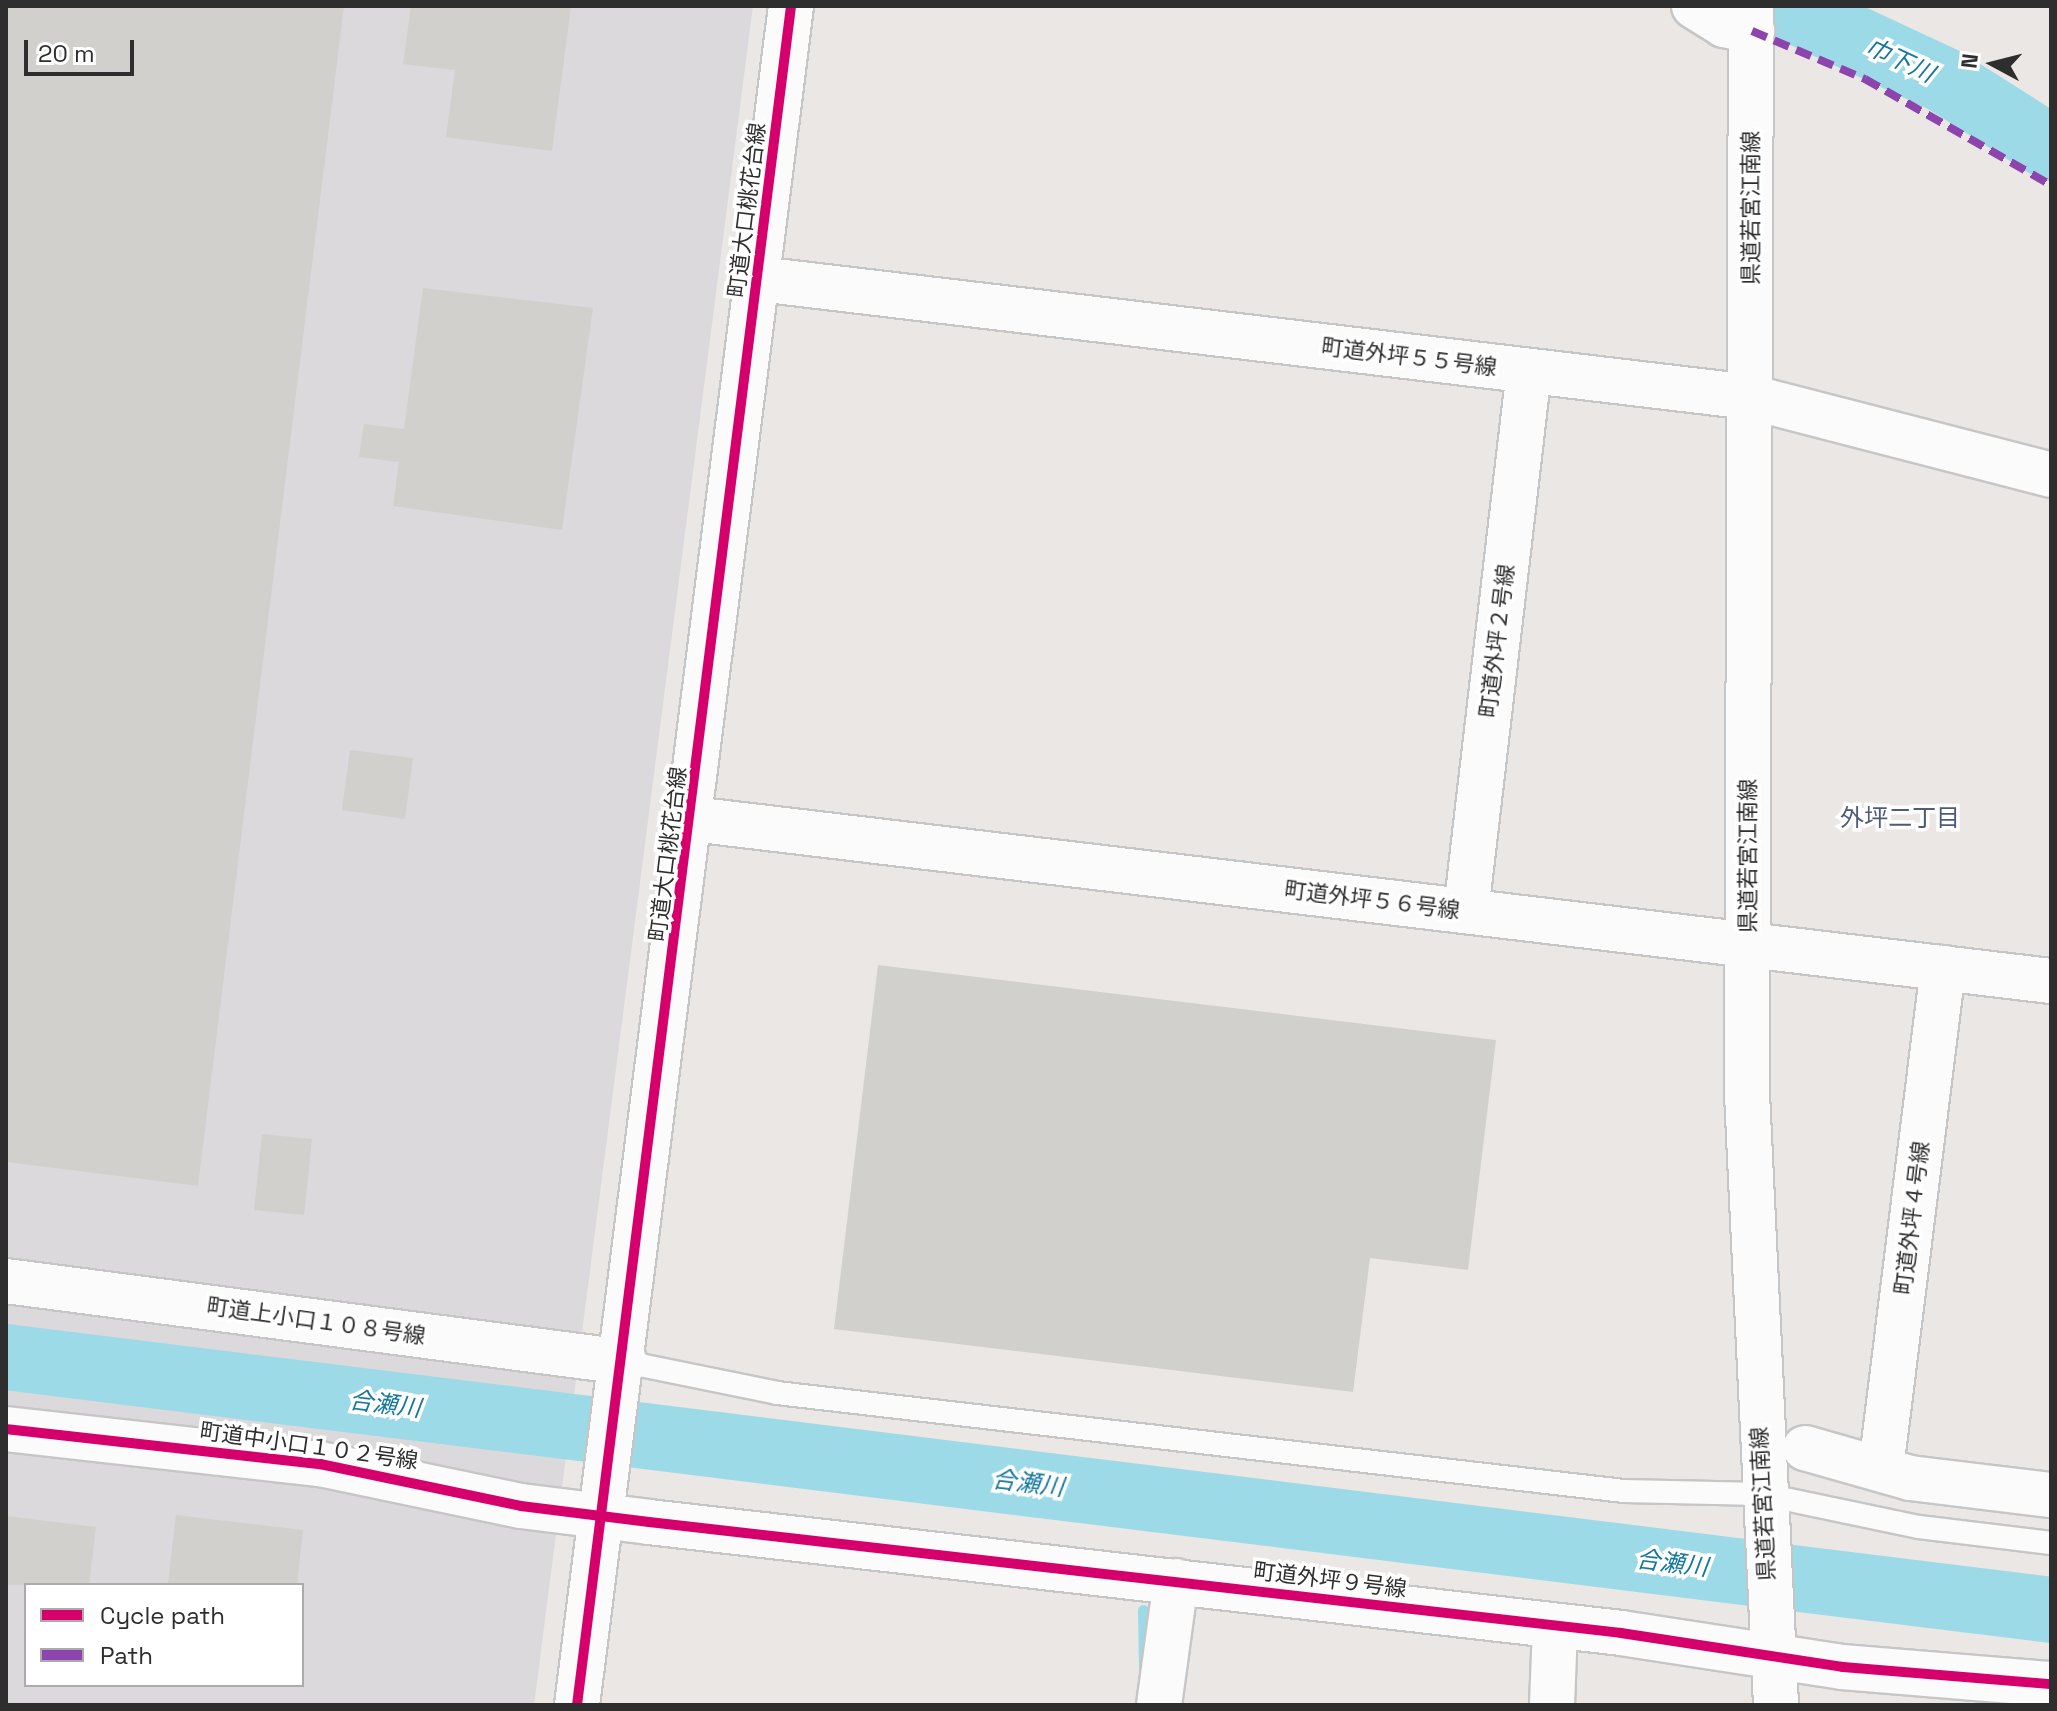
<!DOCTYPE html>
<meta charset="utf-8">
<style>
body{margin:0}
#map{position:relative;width:2057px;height:1711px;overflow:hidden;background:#ebe7e4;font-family:"Space Grotesk","Noto Sans JP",sans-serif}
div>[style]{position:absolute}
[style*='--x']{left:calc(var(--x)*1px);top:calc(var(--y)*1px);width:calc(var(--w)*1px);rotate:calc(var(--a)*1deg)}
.industrial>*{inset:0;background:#dbd9db}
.stream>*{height:11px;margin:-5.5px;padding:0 5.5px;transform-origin:5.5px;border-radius:5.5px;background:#9cdae8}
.river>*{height:66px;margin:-33px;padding:0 33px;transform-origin:33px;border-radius:33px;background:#9cdae8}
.building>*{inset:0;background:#d2d0cd}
.roads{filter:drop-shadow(2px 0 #c7c6c6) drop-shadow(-2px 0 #c7c6c6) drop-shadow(0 2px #c7c6c6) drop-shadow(0 -2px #c7c6c6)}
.service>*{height:22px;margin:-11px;padding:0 11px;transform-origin:11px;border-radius:11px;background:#fcfbfb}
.minor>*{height:44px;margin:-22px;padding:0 22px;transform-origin:22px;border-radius:22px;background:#fcfbfb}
.tertiary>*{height:44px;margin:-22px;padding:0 22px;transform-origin:22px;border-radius:22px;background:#fcfbfb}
.secondary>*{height:44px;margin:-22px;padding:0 22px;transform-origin:22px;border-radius:22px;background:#fcfbfb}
.quiet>*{height:8px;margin-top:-4px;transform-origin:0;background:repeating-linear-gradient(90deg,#8e44ad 0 16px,transparent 0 24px)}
.cycleway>*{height:10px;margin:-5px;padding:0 5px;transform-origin:5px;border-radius:5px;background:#d6006c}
span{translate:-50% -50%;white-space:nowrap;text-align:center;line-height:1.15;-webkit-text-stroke:7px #fff;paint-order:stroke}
.street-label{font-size:22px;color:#2e2e2e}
.water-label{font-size:24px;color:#14779c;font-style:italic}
.neighbourhood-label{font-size:24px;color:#4f5a7d}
.frame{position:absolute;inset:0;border:8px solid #2e2e2e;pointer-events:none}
.legend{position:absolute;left:24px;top:1583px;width:280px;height:104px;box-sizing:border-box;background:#fff;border:2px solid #ababab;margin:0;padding:10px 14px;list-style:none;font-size:24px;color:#2e2e2e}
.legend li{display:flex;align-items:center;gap:16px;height:40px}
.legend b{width:40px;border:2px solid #ababab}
.north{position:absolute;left:1953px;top:24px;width:80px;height:80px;-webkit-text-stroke:6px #fff;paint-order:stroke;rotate:277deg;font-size:22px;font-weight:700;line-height:32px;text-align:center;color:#2e2e2e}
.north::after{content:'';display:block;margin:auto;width:28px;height:36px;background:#2e2e2e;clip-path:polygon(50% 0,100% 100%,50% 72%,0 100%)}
.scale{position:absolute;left:24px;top:40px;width:110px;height:36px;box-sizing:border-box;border:4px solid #2e2e2e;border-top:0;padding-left:10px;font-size:24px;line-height:28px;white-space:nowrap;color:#2e2e2e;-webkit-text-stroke:6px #fff;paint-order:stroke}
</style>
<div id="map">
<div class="industrial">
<i style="clip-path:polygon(evenodd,6px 6px,753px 6px,534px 1705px,6px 1705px,6px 6px,26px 1585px,302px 1585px,302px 1685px,26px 1685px,26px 1585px)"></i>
</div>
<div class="stream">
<i style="--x:1143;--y:1610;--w:60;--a:89"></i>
</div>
<div class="river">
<i style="--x:1785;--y:6;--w:175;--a:25"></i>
<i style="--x:1944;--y:80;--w:127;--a:32.4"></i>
<i style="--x:6;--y:1357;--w:2061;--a:7.05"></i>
</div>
<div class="building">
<i style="clip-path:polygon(6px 6px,344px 6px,198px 1186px,6px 1162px)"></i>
<i style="clip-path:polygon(411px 6px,571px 6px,552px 151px,446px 137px,455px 70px,403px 64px)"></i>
<i style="clip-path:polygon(423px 288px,593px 308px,562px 530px,393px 506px,399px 462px,359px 457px,364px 424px,404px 429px)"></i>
<i style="clip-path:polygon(350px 750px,413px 758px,405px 819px,342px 810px)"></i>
<i style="clip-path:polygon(878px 965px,1496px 1040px,1468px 1270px,1370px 1258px,1353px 1392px,834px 1329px)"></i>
<i style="clip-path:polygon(262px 1134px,312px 1139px,304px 1215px,254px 1210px)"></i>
<i style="clip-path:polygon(176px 1515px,303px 1530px,297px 1585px,168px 1583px)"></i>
<i style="clip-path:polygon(6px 1516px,96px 1527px,89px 1585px,6px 1585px)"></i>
</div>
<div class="roads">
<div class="service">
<i style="--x:625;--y:1362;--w:155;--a:11.5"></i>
<i style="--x:777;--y:1393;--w:853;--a:6.6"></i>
<i style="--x:1624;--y:1491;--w:137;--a:1.3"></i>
<i style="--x:1761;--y:1494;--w:161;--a:11.8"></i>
<i style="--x:1919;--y:1527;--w:133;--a:6.9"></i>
</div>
<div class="minor">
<i style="--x:1694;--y:6;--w:36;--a:32"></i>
<i style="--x:1724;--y:25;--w:29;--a:12"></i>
<i style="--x:759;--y:279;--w:998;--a:6.79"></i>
<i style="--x:1750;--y:397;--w:311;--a:14.5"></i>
<i style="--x:692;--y:819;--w:1369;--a:6.8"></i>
<i style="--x:1466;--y:911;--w:544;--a:-83.35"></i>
<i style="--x:6;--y:1281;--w:624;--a:7.46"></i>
<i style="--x:6;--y:1429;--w:316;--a:6.4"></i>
<i style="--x:320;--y:1464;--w:205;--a:11.8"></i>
<i style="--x:521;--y:1506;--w:129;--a:7.1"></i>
<i style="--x:649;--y:1522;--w:978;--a:6.51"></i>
<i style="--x:1621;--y:1633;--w:224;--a:8.7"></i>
<i style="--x:1842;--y:1667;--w:210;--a:4.7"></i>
<i style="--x:1805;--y:1448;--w:109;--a:15.9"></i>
<i style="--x:1910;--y:1478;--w:142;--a:6.9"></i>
<i style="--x:1881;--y:1468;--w:504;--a:-82.93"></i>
<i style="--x:1159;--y:1705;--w:125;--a:-82.2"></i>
<i style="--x:1552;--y:1705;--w:78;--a:-87.8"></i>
</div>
<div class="tertiary">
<i style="--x:577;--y:1705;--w:1712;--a:-82.82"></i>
</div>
<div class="secondary">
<i style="--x:1751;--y:6;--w:1088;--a:90.21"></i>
<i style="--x:1747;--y:1094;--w:612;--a:87.28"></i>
</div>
</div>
<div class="quiet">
<i style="--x:1752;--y:31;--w:123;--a:23"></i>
<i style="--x:1865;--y:79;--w:214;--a:29.7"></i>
</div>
<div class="cycleway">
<i style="--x:6;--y:1429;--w:316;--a:6.4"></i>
<i style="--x:320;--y:1464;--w:205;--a:11.8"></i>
<i style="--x:521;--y:1506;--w:129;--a:7.1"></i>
<i style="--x:649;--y:1522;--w:978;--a:6.51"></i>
<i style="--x:1621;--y:1633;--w:224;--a:8.7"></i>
<i style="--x:1842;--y:1667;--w:210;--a:4.7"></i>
<i style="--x:577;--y:1705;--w:1712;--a:-82.82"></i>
</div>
<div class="street-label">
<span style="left:1751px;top:208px;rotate:-90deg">県道若宮江南線</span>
<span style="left:747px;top:210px;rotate:-83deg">町道大口桃花台線</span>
<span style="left:1409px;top:357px;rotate:7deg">町道外坪５５号線</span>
<span style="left:1497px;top:641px;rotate:-83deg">町道外坪２号線</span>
<span style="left:668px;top:854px;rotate:-83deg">町道大口桃花台線</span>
<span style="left:1748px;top:856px;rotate:-90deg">県道若宮江南線</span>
<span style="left:1372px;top:900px;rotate:7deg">町道外坪５６号線</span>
<span style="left:1912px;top:1218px;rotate:-83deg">町道外坪４号線</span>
<span style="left:316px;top:1321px;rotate:8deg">町道上小口１０８号線</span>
<span style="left:309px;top:1446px;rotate:8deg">町道中小口１０２号線</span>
<span style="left:1763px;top:1504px;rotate:-93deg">県道若宮江南線</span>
<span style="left:1330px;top:1580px;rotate:7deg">町道外坪９号線</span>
</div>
<div class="water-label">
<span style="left:1900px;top:60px;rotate:25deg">巾下川</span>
<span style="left:385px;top:1404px;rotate:7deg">合瀬川</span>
<span style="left:1028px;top:1483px;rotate:7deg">合瀬川</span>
<span style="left:1672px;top:1563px;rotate:7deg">合瀬川</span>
</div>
<div class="neighbourhood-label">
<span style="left:1900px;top:818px">外坪二丁目</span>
</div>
<div class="frame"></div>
<ul class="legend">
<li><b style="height:10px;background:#d6006c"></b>Cycle path</li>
<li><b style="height:10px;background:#8e44ad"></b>Path</li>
</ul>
<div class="north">N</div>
<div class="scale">20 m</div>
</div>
